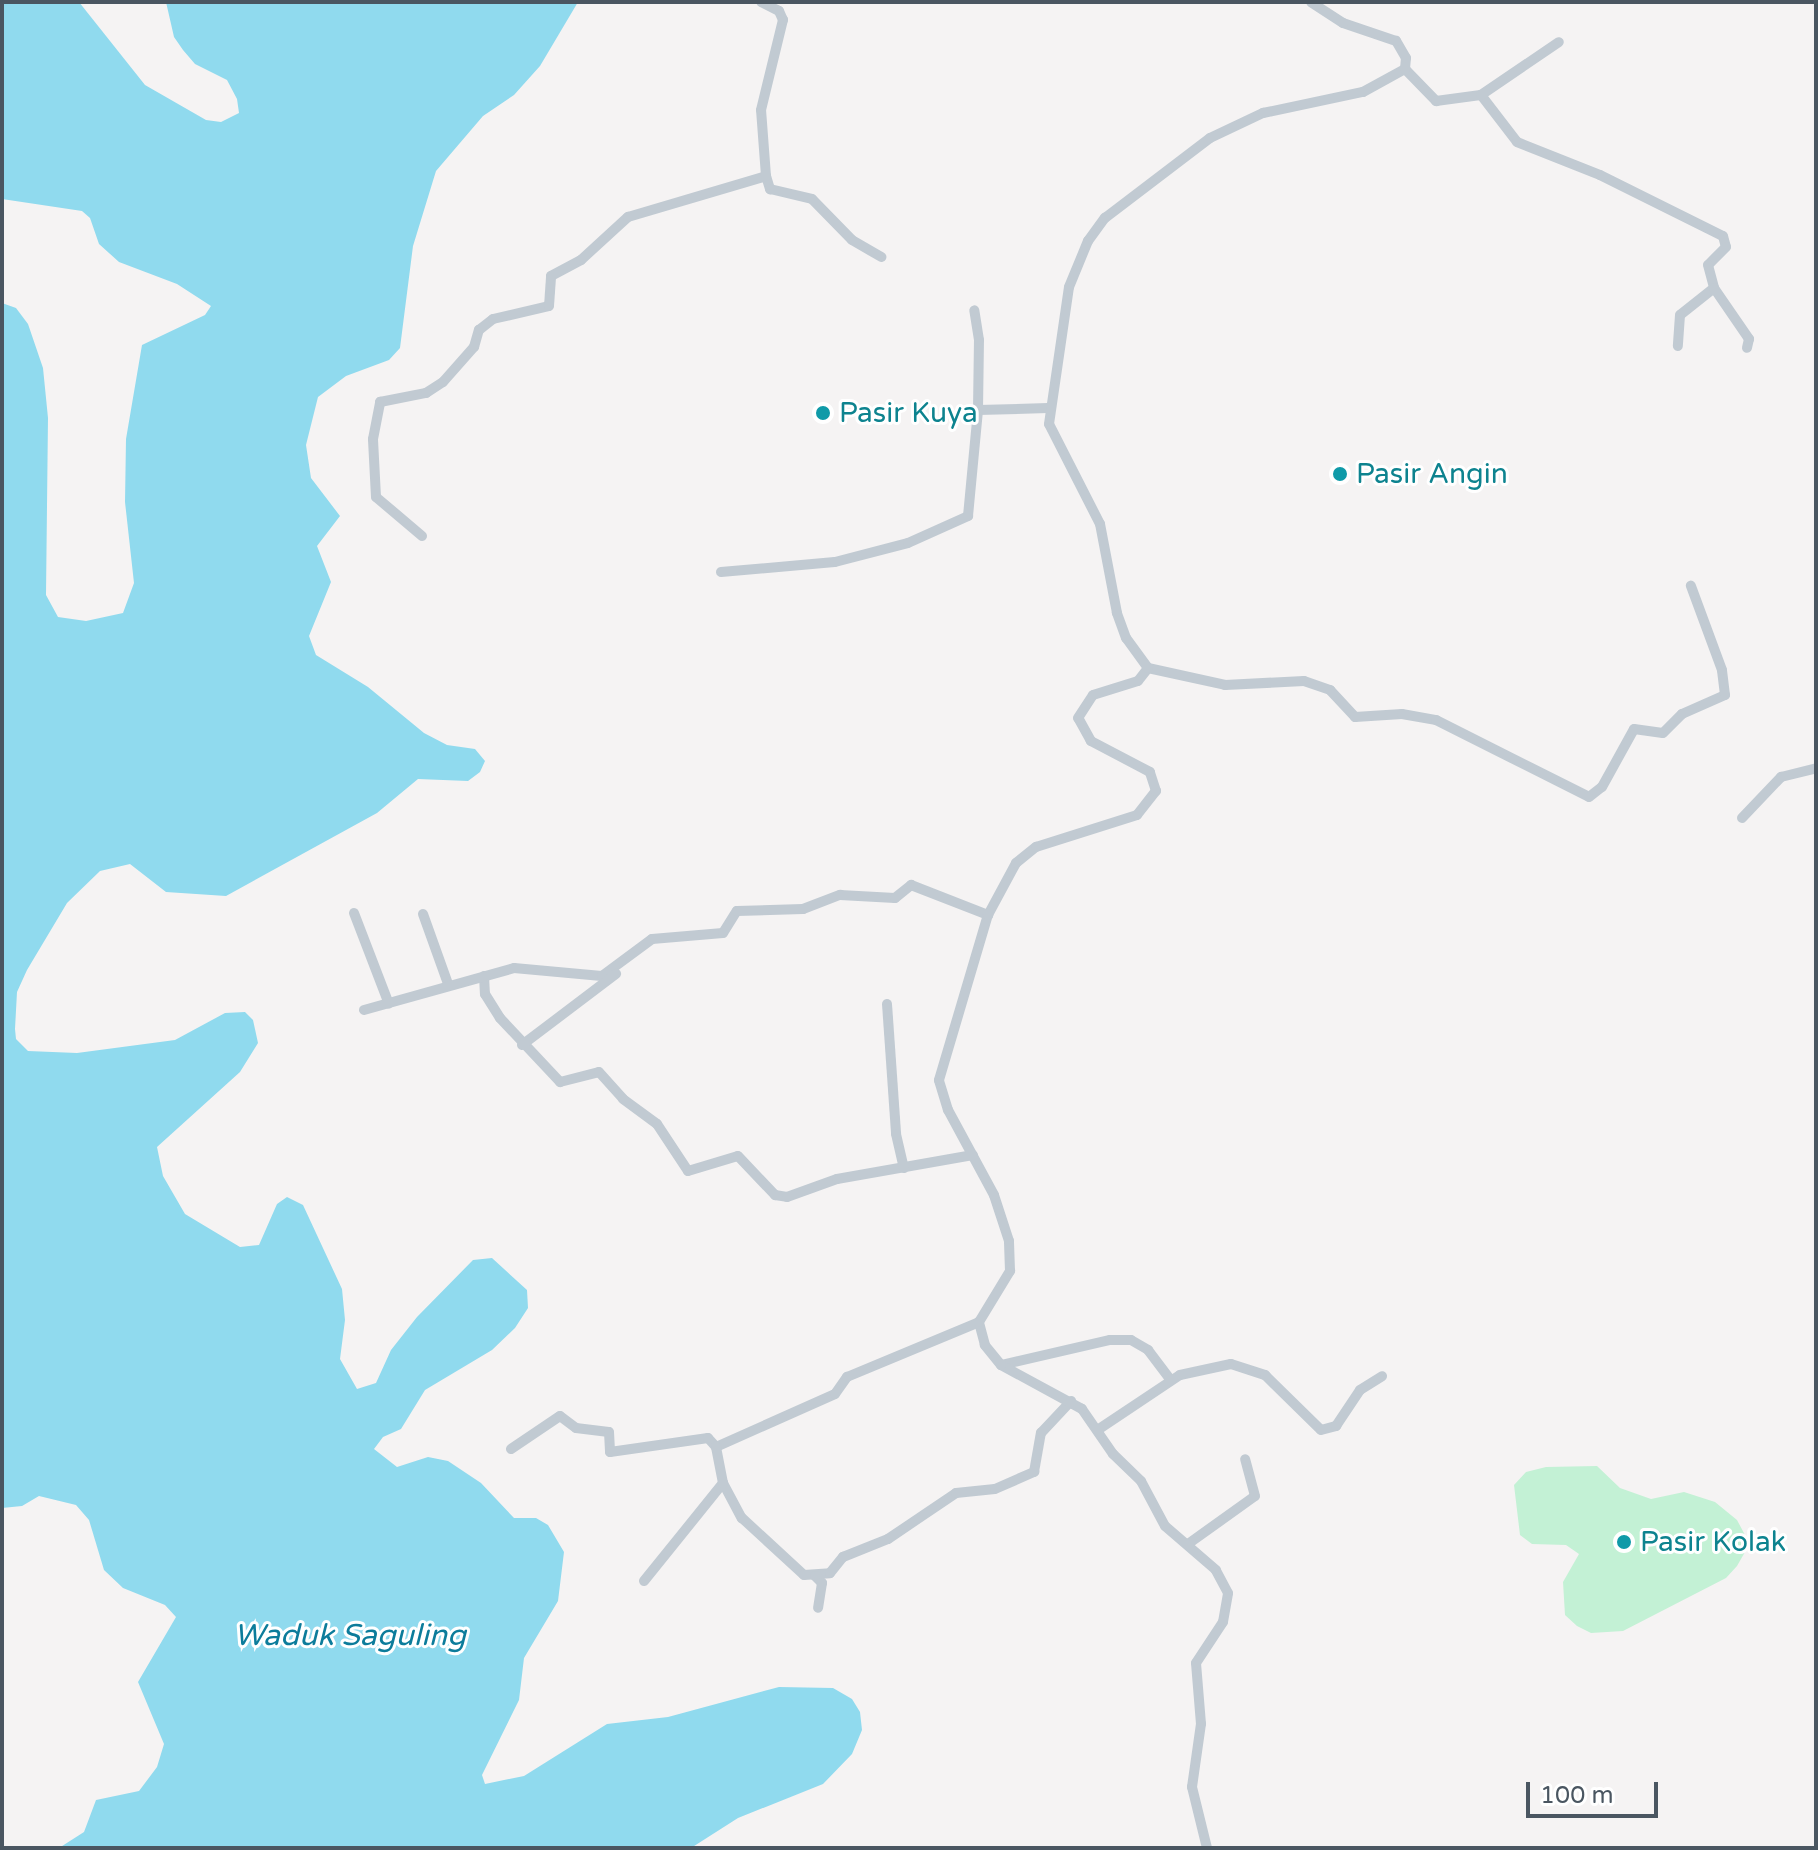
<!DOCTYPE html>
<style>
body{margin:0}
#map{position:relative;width:1818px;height:1850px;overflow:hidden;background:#f5f3f3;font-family:"Varela Round",sans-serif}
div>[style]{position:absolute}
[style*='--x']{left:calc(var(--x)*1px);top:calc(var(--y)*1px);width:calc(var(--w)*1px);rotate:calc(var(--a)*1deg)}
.green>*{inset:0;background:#c3f1d5}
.water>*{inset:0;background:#90daee}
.minor>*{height:10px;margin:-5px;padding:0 5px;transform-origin:5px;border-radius:5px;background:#c1cad2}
.dots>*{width:22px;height:22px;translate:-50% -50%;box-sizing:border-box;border:4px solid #fff;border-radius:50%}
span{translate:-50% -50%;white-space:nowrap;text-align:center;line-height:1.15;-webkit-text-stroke:6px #fff;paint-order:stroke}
.culture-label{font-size:28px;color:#0d838f}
.left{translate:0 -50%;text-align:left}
.water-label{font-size:30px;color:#0c7c9b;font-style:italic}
.frame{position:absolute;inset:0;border:4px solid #4a5661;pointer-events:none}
.scale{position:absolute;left:1526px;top:1782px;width:132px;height:36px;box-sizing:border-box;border:4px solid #4a5661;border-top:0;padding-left:10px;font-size:24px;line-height:28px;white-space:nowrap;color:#4a5661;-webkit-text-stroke:6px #fff;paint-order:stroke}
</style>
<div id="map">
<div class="green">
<i style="clip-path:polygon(1597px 1466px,1620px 1488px,1651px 1499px,1684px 1492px,1715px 1502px,1737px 1520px,1745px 1535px,1745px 1552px,1737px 1566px,1726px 1578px,1623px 1631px,1591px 1633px,1577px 1626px,1565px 1615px,1563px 1582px,1579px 1554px,1566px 1545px,1532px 1544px,1520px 1535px,1514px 1485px,1526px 1472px,1546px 1467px)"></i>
</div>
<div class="water">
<i style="clip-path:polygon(2px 2px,79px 2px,145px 85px,206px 120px,221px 122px,239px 113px,237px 99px,227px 80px,195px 64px,183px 50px,174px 37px,166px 2px,578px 2px,540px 66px,514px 95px,483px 116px,436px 171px,413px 246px,400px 348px,389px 360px,346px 376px,318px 397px,306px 445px,311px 478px,340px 516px,317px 546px,331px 582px,309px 636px,316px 655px,368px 687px,424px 733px,447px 745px,475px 749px,485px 761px,480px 772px,468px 781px,418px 779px,377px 813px,226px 896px,166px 892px,130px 864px,100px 871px,67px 903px,27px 970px,17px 992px,15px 1029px,16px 1039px,28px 1051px,77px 1053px,175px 1040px,225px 1013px,245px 1012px,253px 1020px,258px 1043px,240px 1072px,157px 1147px,163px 1176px,185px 1214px,240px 1247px,259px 1245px,277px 1204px,287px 1197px,303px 1205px,342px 1289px,345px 1320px,340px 1359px,357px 1389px,376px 1383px,391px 1350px,417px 1317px,473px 1260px,492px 1258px,527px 1290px,528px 1308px,515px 1328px,492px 1350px,425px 1390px,401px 1429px,383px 1437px,374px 1449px,397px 1467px,428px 1457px,448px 1461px,481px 1483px,514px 1518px,536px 1518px,548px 1525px,564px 1552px,558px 1601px,524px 1658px,519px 1700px,482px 1775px,485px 1784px,524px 1776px,607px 1724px,668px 1717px,779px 1687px,833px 1688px,852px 1699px,860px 1712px,862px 1730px,852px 1754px,823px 1784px,738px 1818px,691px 1848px,59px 1848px,84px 1832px,96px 1800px,139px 1791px,157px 1767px,164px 1744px,138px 1682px,176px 1617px,165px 1605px,123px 1588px,104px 1570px,89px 1520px,76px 1505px,39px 1496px,22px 1506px,2px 1508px,2px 303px,16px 308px,28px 324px,43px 368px,48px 418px,46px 595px,58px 617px,86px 621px,123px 613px,134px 583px,125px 502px,126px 439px,142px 345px,205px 315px,211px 306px,177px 284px,119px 262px,99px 244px,90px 218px,82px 211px,2px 199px)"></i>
</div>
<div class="minor">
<i style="--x:1405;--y:69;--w:45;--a:45.9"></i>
<i style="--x:1436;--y:101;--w:45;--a:-7.6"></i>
<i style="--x:1481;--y:95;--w:59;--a:52.5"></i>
<i style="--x:1517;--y:142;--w:89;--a:21.7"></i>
<i style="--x:1600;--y:175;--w:137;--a:26.4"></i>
<i style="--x:1723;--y:236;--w:11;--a:75"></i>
<i style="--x:1726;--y:247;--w:25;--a:135"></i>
<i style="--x:1708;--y:265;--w:24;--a:75"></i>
<i style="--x:1714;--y:288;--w:43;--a:141.5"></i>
<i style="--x:1680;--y:315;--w:31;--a:94"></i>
<i style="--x:1481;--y:95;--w:94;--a:-34.2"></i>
<i style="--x:766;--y:176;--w:14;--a:73"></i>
<i style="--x:770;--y:189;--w:43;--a:13.4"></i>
<i style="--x:812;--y:199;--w:57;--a:45.7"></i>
<i style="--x:852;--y:240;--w:34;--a:30"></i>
<i style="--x:1714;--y:288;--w:62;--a:55.5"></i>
<i style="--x:1749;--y:339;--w:9;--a:103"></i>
<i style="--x:978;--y:410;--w:70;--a:-1.6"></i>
<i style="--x:422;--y:536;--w:60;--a:-139.7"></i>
<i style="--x:376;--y:497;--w:58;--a:-93"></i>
<i style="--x:373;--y:439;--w:38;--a:-79"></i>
<i style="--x:380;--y:402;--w:47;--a:-11.1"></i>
<i style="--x:426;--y:393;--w:20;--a:-33"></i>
<i style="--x:443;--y:382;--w:47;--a:-48.5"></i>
<i style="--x:474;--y:347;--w:18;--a:-74"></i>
<i style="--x:479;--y:330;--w:18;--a:-38"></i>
<i style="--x:493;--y:319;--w:57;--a:-13.1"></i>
<i style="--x:549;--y:306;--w:30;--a:-86"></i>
<i style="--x:551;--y:276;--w:34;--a:-28"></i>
<i style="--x:581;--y:260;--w:64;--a:-42.5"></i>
<i style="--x:628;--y:217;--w:144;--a:-16.5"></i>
<i style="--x:766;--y:176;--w:66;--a:-94.3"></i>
<i style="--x:761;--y:110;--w:93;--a:-76.3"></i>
<i style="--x:783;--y:20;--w:10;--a:-114"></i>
<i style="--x:779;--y:11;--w:20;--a:-153"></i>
<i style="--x:721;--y:572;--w:114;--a:-5"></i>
<i style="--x:835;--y:562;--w:75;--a:-14.6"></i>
<i style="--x:908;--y:543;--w:66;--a:-24.2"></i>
<i style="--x:968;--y:516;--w:106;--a:-84.6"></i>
<i style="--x:978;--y:410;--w:70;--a:-89.2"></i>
<i style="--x:979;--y:340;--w:30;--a:-99"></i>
<i style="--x:1148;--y:668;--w:79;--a:12.4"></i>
<i style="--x:1225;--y:685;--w:79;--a:-2.9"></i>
<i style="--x:1304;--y:681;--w:28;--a:19"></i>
<i style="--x:1330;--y:690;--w:37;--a:47"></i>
<i style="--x:1355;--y:717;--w:47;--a:-3.7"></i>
<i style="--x:1402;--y:714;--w:35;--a:10"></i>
<i style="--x:1436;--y:720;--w:171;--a:26.7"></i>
<i style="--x:1589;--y:797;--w:16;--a:-38"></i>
<i style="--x:1602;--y:787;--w:66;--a:-61.1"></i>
<i style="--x:1634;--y:729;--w:29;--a:8"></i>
<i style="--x:1663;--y:733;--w:27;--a:-45"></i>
<i style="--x:1682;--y:714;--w:47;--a:-23.8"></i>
<i style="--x:1725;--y:695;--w:25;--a:-97"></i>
<i style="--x:1722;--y:670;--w:90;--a:-110.3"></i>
<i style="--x:1742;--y:818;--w:57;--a:-46.4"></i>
<i style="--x:1781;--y:777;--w:36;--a:-14"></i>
<i style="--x:354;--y:913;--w:97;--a:69"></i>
<i style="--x:423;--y:914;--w:74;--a:70.3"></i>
<i style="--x:484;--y:976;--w:18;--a:87"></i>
<i style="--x:485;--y:994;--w:28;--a:58"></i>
<i style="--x:500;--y:1018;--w:88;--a:46.8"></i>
<i style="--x:560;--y:1082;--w:40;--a:-14.4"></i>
<i style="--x:599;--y:1072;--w:36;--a:48"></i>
<i style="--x:623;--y:1099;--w:42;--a:36.3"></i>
<i style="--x:657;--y:1124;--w:56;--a:56.6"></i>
<i style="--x:688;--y:1171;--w:52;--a:-16.7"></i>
<i style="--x:738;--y:1156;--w:54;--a:46.5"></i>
<i style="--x:775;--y:1195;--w:12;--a:9"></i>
<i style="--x:787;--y:1197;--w:53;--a:-19.8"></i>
<i style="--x:837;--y:1179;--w:138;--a:-10"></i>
<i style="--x:887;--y:1004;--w:130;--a:86"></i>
<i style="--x:896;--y:1134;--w:35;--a:77"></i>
<i style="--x:364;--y:1010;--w:156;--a:-15.6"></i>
<i style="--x:514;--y:968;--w:88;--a:5.2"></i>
<i style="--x:602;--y:976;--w:62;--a:-36.5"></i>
<i style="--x:652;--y:939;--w:71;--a:-4.8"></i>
<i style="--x:723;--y:933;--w:26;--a:-58"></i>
<i style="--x:737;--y:911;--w:66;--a:-1.7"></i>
<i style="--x:803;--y:909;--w:40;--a:-21"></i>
<i style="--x:840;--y:895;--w:55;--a:3.1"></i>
<i style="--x:895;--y:898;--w:21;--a:-39"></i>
<i style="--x:911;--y:885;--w:83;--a:21.3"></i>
<i style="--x:522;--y:1045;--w:118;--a:-37.1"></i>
<i style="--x:1001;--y:1365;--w:112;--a:-12.9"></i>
<i style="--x:1110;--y:1340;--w:21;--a:0"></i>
<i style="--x:1131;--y:1340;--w:20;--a:30"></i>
<i style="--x:1148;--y:1350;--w:38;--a:53"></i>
<i style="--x:1099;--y:1429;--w:97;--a:-33.7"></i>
<i style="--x:1180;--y:1375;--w:52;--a:-12.2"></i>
<i style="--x:1231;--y:1364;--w:36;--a:18"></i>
<i style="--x:1265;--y:1375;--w:78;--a:44.5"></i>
<i style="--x:1321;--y:1430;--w:16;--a:-15"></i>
<i style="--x:1336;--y:1426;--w:43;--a:-56.3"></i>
<i style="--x:1360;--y:1390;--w:26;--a:-32"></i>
<i style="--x:511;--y:1449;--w:59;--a:-34"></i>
<i style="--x:560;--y:1416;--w:20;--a:37"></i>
<i style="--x:576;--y:1428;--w:33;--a:7"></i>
<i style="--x:609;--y:1432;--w:20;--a:87"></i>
<i style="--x:610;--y:1452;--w:99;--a:-8.1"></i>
<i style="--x:708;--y:1438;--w:12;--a:48"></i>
<i style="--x:716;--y:1447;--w:130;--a:-24"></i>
<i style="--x:835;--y:1394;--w:21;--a:-55"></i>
<i style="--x:847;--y:1377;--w:143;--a:-22.6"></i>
<i style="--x:723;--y:1483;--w:40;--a:62"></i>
<i style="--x:742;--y:1518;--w:84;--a:42.6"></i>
<i style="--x:804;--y:1575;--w:26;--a:-4"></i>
<i style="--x:830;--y:1573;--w:21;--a:-51"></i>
<i style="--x:843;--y:1557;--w:48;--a:-21.8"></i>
<i style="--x:888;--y:1539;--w:82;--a:-34.1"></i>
<i style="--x:956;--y:1493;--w:39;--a:-6"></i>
<i style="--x:995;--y:1489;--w:43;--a:-23.6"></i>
<i style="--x:1034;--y:1472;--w:40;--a:-80"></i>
<i style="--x:1041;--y:1433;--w:44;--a:-46.8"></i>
<i style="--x:1188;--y:1544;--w:82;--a:-35.6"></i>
<i style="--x:1255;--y:1496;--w:38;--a:-105"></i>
<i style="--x:815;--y:1576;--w:10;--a:45"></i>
<i style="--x:822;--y:1583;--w:25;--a:99"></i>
<i style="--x:644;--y:1581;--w:126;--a:-51.1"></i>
<i style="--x:723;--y:1483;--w:37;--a:-101"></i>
<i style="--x:1207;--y:1848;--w:63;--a:-103.8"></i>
<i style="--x:1192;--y:1787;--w:64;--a:-81.9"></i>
<i style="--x:1201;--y:1724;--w:61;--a:-94.7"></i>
<i style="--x:1196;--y:1663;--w:49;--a:-56.6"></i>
<i style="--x:1223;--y:1622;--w:29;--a:-80"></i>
<i style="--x:1228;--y:1593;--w:26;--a:-118"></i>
<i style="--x:1216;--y:1570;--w:67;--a:-139.2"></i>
<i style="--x:1165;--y:1526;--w:51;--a:-118.1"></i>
<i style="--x:1141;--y:1481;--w:39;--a:-136"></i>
<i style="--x:1113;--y:1454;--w:55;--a:-124.6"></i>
<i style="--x:1082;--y:1409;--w:92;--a:-151.5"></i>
<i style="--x:1001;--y:1365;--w:26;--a:-129"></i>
<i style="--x:985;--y:1345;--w:24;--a:-105"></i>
<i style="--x:979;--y:1322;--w:60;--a:-58.7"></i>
<i style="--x:1010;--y:1271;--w:30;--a:-92"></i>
<i style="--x:1009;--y:1241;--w:48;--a:-108.1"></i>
<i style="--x:994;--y:1195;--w:97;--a:-118.4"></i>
<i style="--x:948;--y:1110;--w:31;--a:-107"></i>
<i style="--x:939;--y:1080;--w:172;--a:-73.5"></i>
<i style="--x:988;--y:915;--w:59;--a:-61.7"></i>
<i style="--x:1016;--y:863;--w:26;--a:-39"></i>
<i style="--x:1036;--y:847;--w:106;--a:-17.6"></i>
<i style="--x:1137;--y:815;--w:31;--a:-52"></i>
<i style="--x:1156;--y:791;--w:20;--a:-108"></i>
<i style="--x:1150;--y:772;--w:67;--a:-152.3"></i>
<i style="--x:1091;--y:741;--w:26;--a:-119"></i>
<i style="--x:1078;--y:718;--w:27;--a:-57"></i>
<i style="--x:1093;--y:695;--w:47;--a:-17.3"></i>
<i style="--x:1138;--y:681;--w:16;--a:-52"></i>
<i style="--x:1148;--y:668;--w:37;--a:-126"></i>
<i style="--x:1126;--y:638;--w:27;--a:-110"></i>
<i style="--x:1117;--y:613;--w:91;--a:-100.8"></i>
<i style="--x:1100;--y:524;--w:112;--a:-117"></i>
<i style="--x:1049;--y:424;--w:138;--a:-81.7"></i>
<i style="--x:1069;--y:287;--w:50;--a:-67.6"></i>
<i style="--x:1088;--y:241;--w:29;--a:-54"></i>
<i style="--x:1105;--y:218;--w:132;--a:-37.3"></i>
<i style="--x:1210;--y:138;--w:59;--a:-25.3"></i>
<i style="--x:1263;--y:113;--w:102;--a:-11.9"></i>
<i style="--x:1363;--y:92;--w:48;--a:-28.7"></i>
<i style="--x:1405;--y:69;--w:11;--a:-85"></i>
<i style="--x:1406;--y:58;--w:20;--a:-120"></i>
<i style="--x:1396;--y:41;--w:56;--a:-161.2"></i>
<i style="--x:1343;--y:23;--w:38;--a:-147"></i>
</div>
<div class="dots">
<i style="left:823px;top:413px;background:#0f9aa8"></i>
<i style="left:1340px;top:474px;background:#0f9aa8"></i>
<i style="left:1624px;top:1542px;background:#0f9aa8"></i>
</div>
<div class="culture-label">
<span class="left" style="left:839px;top:413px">Pasir Kuya</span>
<span class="left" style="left:1356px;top:474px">Pasir Angin</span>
<span class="left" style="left:1640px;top:1542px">Pasir Kolak</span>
</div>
<div class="water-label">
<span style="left:350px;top:1636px">Waduk Saguling</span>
</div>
<div class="frame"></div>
<div class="scale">100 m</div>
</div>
